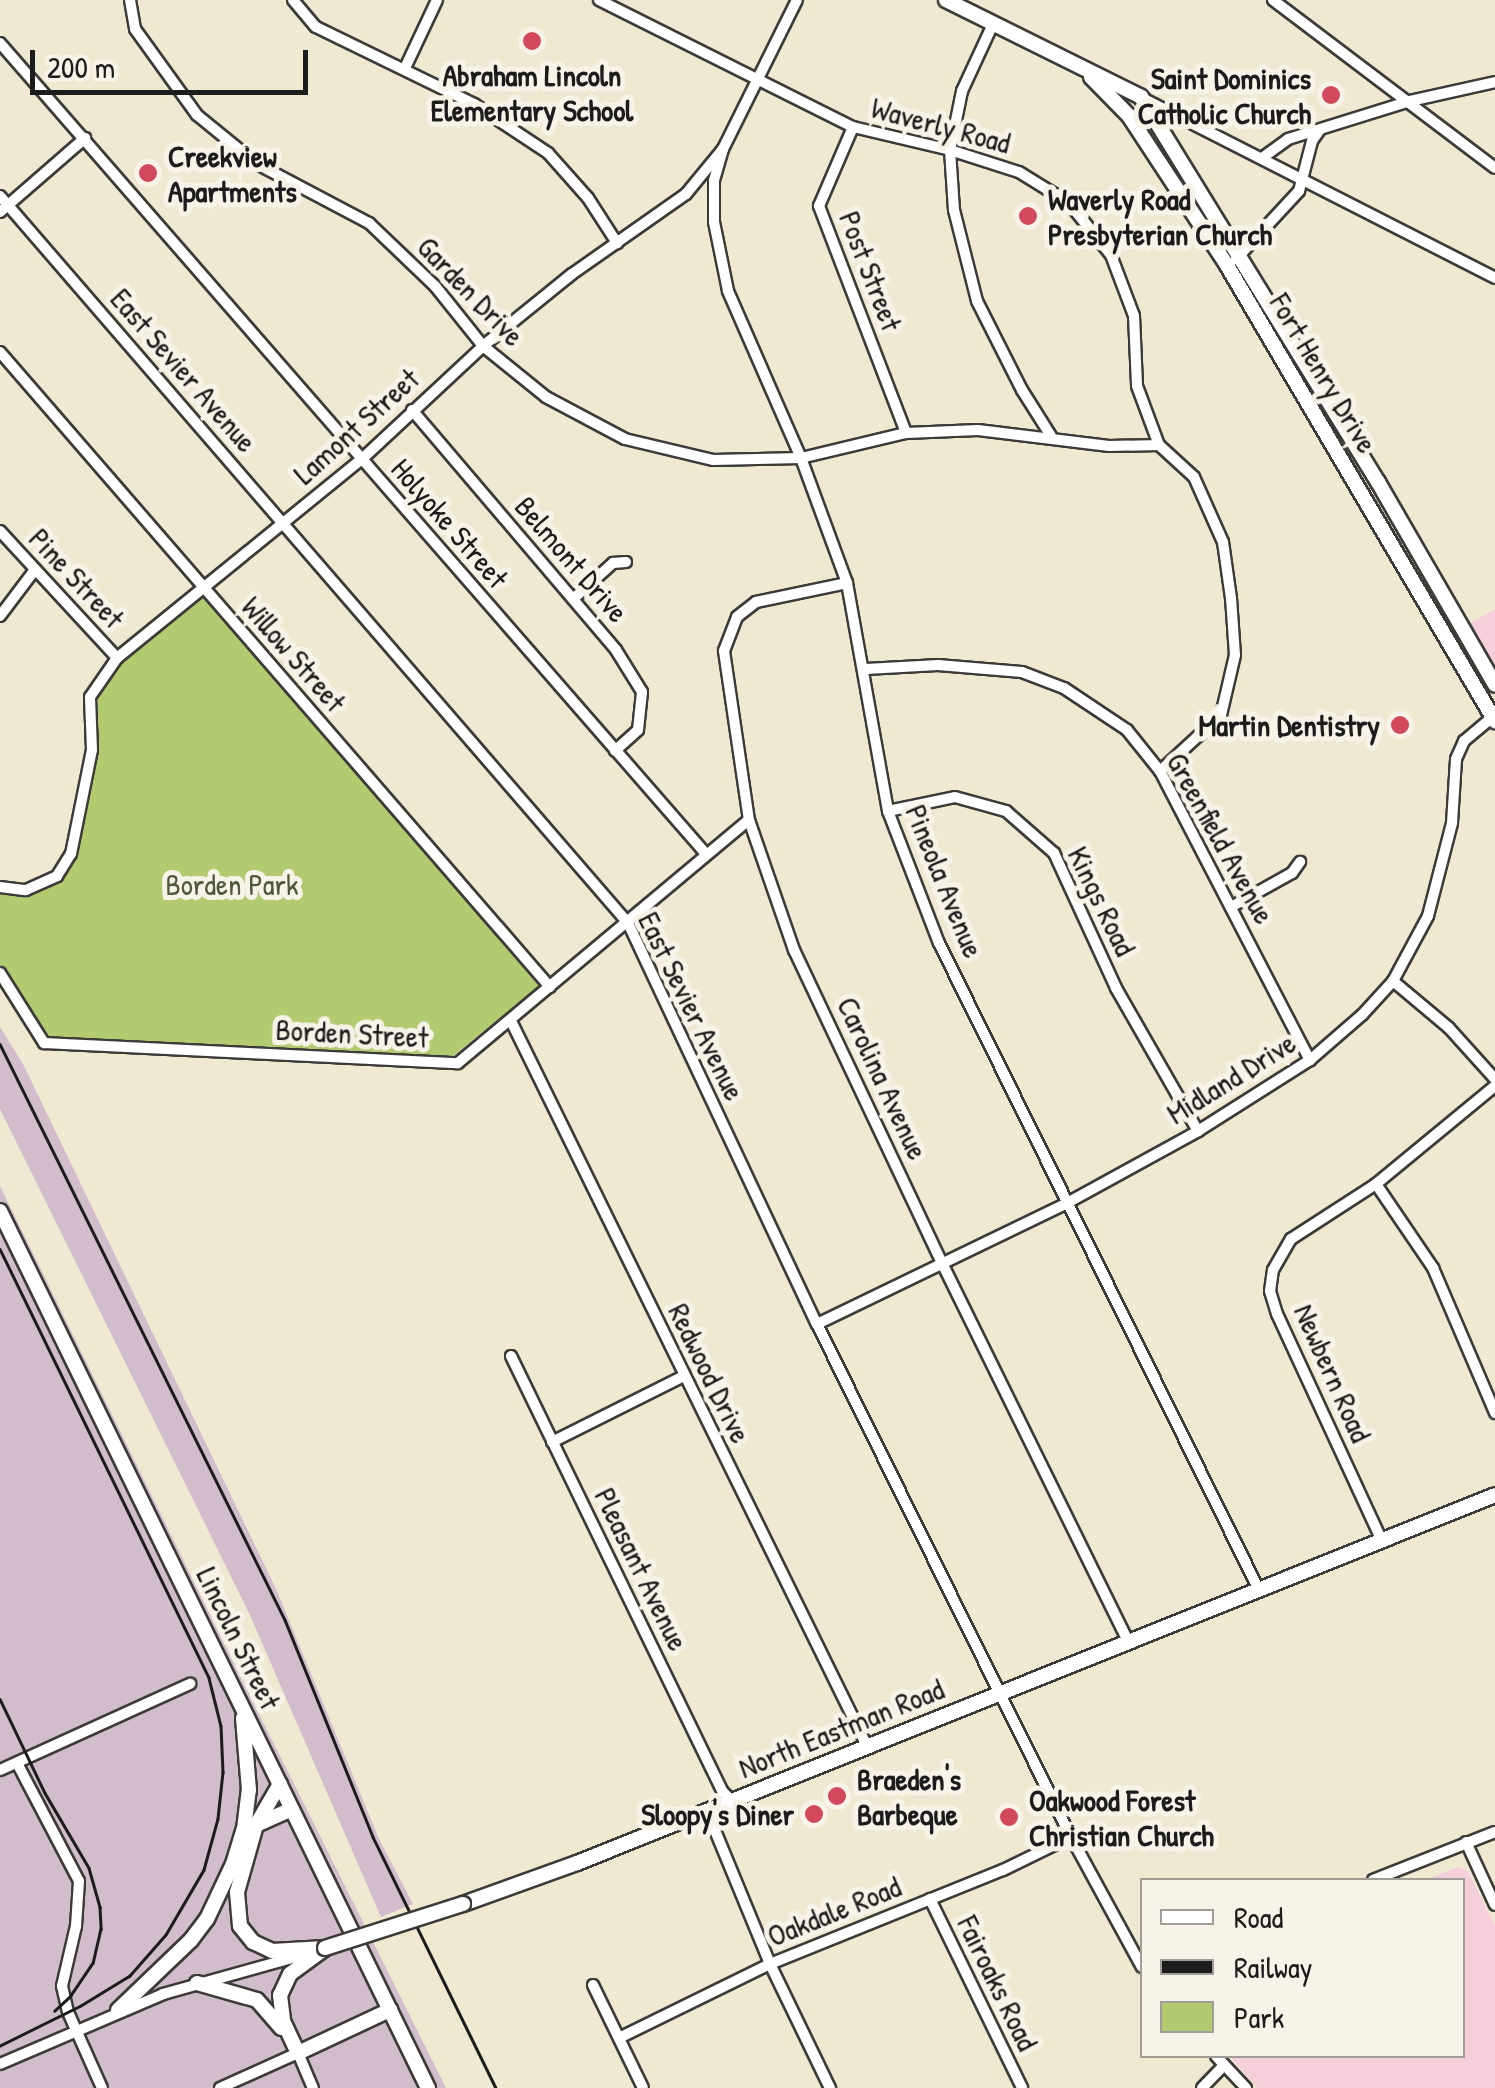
<!DOCTYPE html>
<style>
body{margin:0}
#map{position:relative;width:1495px;height:2088px;overflow:hidden;background:#f0e9d2;font-family:"Patrick Hand",sans-serif}
div>[style]{position:absolute}
[style*='--x']{left:calc(var(--x)*1px);top:calc(var(--y)*1px);width:calc(var(--w)*1px);rotate:calc(var(--a)*1deg)}
.built>*{inset:0;background:#f5cfda}
.industrial>*{inset:0;background:#d1bdcb}
.green>*{inset:0;background:#b2cb71}
.roads{filter:drop-shadow(2px 0 #3c3b37) drop-shadow(-2px 0 #3c3b37) drop-shadow(0 2px #3c3b37) drop-shadow(0 -2px #3c3b37)}
.minor>*{height:10px;margin:-5px;padding:0 5px;transform-origin:5px;border-radius:5px;background:#fff}
.major>*{height:14px;margin:-7px;padding:0 7px;transform-origin:7px;border-radius:7px;background:#fff}
.rail>*{height:2.5px;margin:-1.25px;padding:0 1.25px;transform-origin:1.25px;border-radius:1.25px;background:#1c1c1c}
.bridges{filter:drop-shadow(2px 0 #3c3b37) drop-shadow(-2px 0 #3c3b37) drop-shadow(0 2px #3c3b37) drop-shadow(0 -2px #3c3b37)}
.major-bridge>*{height:14px;margin:-7px;padding:0 7px;transform-origin:7px;border-radius:7px;background:#fff}
.dots>*{width:28px;height:28px;translate:-50% -50%;box-sizing:border-box;border:5px solid #f7f3e8;border-radius:50%}
span{translate:-50% -50%;white-space:nowrap;text-align:center;line-height:1.15;-webkit-text-stroke:10px #f7f3e8;paint-order:stroke}
.poi-label{font-size:30px;color:#1c1c1c;font-weight:700}
.right{translate:-100% -50%;text-align:right}
.left{translate:0 -50%;text-align:left}
.street-label{font-size:30px;color:#1c1c1c}
.park-label{font-size:30px;color:#50593a}
.legend{position:absolute;left:1140px;top:1878px;width:325px;height:180px;box-sizing:border-box;background:#f7f3e8;border:2px solid #9f9d96;margin:0;padding:12px 18px;list-style:none;font-size:30px;color:#1c1c1c}
.legend li{display:flex;align-items:center;gap:20px;height:50px}
.legend b{width:50px;border:2px solid #9f9d96}
.scale{position:absolute;left:30px;top:50px;width:278px;height:45px;box-sizing:border-box;border:5px solid #1c1c1c;border-top:0;padding-left:12px;font-size:30px;line-height:35px;white-space:nowrap;color:#1c1c1c;-webkit-text-stroke:8px #f7f3e8;paint-order:stroke}
</style>
<div id="map">
<div class="built">
<i style="clip-path:polygon(1495px 609px,1495px 667px,1470px 623px)"></i>
<i style="clip-path:polygon(1458px 1867px,1468px 1871px,1495px 1926px,1495px 2088px,1258px 2088px,1229px 2056px,1462px 2056px,1462px 1880px,1425px 1880px)"></i>
</div>
<div class="industrial">
<i style="clip-path:polygon(0 1027px,23px 1064px,277px 1591px,379px 1839px,413px 1904px,381px 1917px,249px 1613px,0 1109px)"></i>
<i style="clip-path:polygon(0 1186px,253px 1702px,446px 2088px,0 2088px)"></i>
</div>
<div class="green">
<i style="clip-path:polygon(200px 593px,539px 986px,453px 1056px,48px 1043px,0 964px,0 885px,26px 890px,57px 876px,71px 854px,98px 696px,117px 658px)"></i>
</div>
<div class="roads">
<div class="minor">
<i style="--x:130;--y:0;--w:29;--a:80"></i>
<i style="--x:135;--y:29;--w:106;--a:54.2"></i>
<i style="--x:197;--y:115;--w:77;--a:39.2"></i>
<i style="--x:257;--y:164;--w:127;--a:27.8"></i>
<i style="--x:369;--y:223;--w:91;--a:43.7"></i>
<i style="--x:435;--y:286;--w:77;--a:51.3"></i>
<i style="--x:483;--y:346;--w:81;--a:39"></i>
<i style="--x:546;--y:397;--w:89;--a:28"></i>
<i style="--x:625;--y:439;--w:90;--a:13.4"></i>
<i style="--x:713;--y:460;--w:88;--a:-1.3"></i>
<i style="--x:801;--y:458;--w:108;--a:-13.4"></i>
<i style="--x:906;--y:433;--w:72;--a:-2.4"></i>
<i style="--x:978;--y:430;--w:132;--a:7"></i>
<i style="--x:1109;--y:446;--w:50;--a:-1.1"></i>
<i style="--x:293;--y:0;--w:35;--a:50"></i>
<i style="--x:316;--y:27;--w:176;--a:26"></i>
<i style="--x:474;--y:104;--w:89;--a:33.5"></i>
<i style="--x:548;--y:153;--w:60;--a:48.4"></i>
<i style="--x:588;--y:198;--w:54;--a:57.2"></i>
<i style="--x:599;--y:0;--w:284;--a:26.6"></i>
<i style="--x:853;--y:127;--w:100;--a:13.3"></i>
<i style="--x:950;--y:150;--w:72;--a:17.7"></i>
<i style="--x:1019;--y:172;--w:59;--a:31.8"></i>
<i style="--x:1069;--y:203;--w:67;--a:51.1"></i>
<i style="--x:1111;--y:255;--w:65;--a:69.3"></i>
<i style="--x:1134;--y:316;--w:70;--a:87.5"></i>
<i style="--x:1137;--y:386;--w:63;--a:69.6"></i>
<i style="--x:1159;--y:445;--w:47;--a:42.4"></i>
<i style="--x:1194;--y:477;--w:71;--a:66"></i>
<i style="--x:1223;--y:542;--w:57;--a:81.9"></i>
<i style="--x:1231;--y:598;--w:57;--a:86"></i>
<i style="--x:1235;--y:655;--w:62;--a:103.1"></i>
<i style="--x:1221;--y:715;--w:83;--a:137.4"></i>
<i style="--x:1273;--y:0;--w:278;--a:37.1"></i>
<i style="--x:993;--y:24;--w:74;--a:114.8"></i>
<i style="--x:962;--y:91;--w:60;--a:101.5"></i>
<i style="--x:950;--y:150;--w:60;--a:86.2"></i>
<i style="--x:954;--y:210;--w:94;--a:75.8"></i>
<i style="--x:977;--y:301;--w:100;--a:63.2"></i>
<i style="--x:1022;--y:390;--w:54;--a:57.8"></i>
<i style="--x:0;--y:43;--w:1074;--a:48.96"></i>
<i style="--x:405;--y:68;--w:75;--a:-64.8"></i>
<i style="--x:1142;--y:98;--w:396;--a:27"></i>
<i style="--x:853;--y:127;--w:86;--a:113.3"></i>
<i style="--x:819;--y:206;--w:243;--a:69"></i>
<i style="--x:723;--y:149;--w:33;--a:106"></i>
<i style="--x:714;--y:181;--w:41;--a:90"></i>
<i style="--x:714;--y:222;--w:70;--a:78.5"></i>
<i style="--x:728;--y:291;--w:182;--a:66.4"></i>
<i style="--x:801;--y:458;--w:133;--a:69.8"></i>
<i style="--x:847;--y:583;--w:232;--a:79.8"></i>
<i style="--x:888;--y:811;--w:142;--a:68.9"></i>
<i style="--x:939;--y:943;--w:722;--a:63.68"></i>
<i style="--x:1262;--y:158;--w:32;--a:-36"></i>
<i style="--x:1288;--y:139;--w:128;--a:-17.3"></i>
<i style="--x:1410;--y:101;--w:87;--a:-12.6"></i>
<i style="--x:0;--y:196;--w:961;--a:49.18"></i>
<i style="--x:628;--y:923;--w:443;--a:64.8"></i>
<i style="--x:817;--y:1324;--w:572;--a:63.66"></i>
<i style="--x:1071;--y:1837;--w:148;--a:61.4"></i>
<i style="--x:0;--y:212;--w:113;--a:-41"></i>
<i style="--x:1236;--y:259;--w:93;--a:-47.2"></i>
<i style="--x:1299;--y:191;--w:52;--a:-75.4"></i>
<i style="--x:1312;--y:141;--w:12;--a:-55"></i>
<i style="--x:0;--y:352;--w:840;--a:49.1"></i>
<i style="--x:412;--y:410;--w:315;--a:49.6"></i>
<i style="--x:616;--y:650;--w:49;--a:58.2"></i>
<i style="--x:642;--y:692;--w:38;--a:96"></i>
<i style="--x:638;--y:730;--w:31;--a:138"></i>
<i style="--x:0;--y:531;--w:173;--a:47.3"></i>
<i style="--x:847;--y:583;--w:93;--a:168.2"></i>
<i style="--x:756;--y:602;--w:24;--a:142"></i>
<i style="--x:737;--y:617;--w:36;--a:111"></i>
<i style="--x:724;--y:651;--w:171;--a:81.6"></i>
<i style="--x:749;--y:820;--w:138;--a:70.9"></i>
<i style="--x:794;--y:950;--w:346;--a:64.7"></i>
<i style="--x:942;--y:1263;--w:424;--a:63.8"></i>
<i style="--x:573;--y:599;--w:54;--a:-42"></i>
<i style="--x:613;--y:563;--w:13;--a:-4"></i>
<i style="--x:0;--y:616;--w:56;--a:-52.9"></i>
<i style="--x:866;--y:669;--w:72;--a:-3.2"></i>
<i style="--x:938;--y:665;--w:84;--a:4.8"></i>
<i style="--x:1022;--y:672;--w:45;--a:20.9"></i>
<i style="--x:1064;--y:688;--w:76;--a:33.7"></i>
<i style="--x:1127;--y:730;--w:53;--a:51.2"></i>
<i style="--x:1160;--y:771;--w:326;--a:62.6"></i>
<i style="--x:888;--y:811;--w:68;--a:-11.8"></i>
<i style="--x:955;--y:797;--w:53;--a:15.4"></i>
<i style="--x:1006;--y:811;--w:64;--a:41.2"></i>
<i style="--x:1054;--y:853;--w:149;--a:65.3"></i>
<i style="--x:1116;--y:988;--w:165;--a:60.2"></i>
<i style="--x:0;--y:887;--w:26;--a:7"></i>
<i style="--x:26;--y:890;--w:34;--a:-24"></i>
<i style="--x:57;--y:876;--w:26;--a:-58"></i>
<i style="--x:71;--y:854;--w:106;--a:-78.6"></i>
<i style="--x:92;--y:750;--w:53;--a:-92.2"></i>
<i style="--x:90;--y:697;--w:47;--a:-55.3"></i>
<i style="--x:117;--y:658;--w:316;--a:-39.1"></i>
<i style="--x:362;--y:459;--w:166;--a:-43"></i>
<i style="--x:483;--y:346;--w:114;--a:-39"></i>
<i style="--x:572;--y:274;--w:139;--a:-35.1"></i>
<i style="--x:686;--y:194;--w:58;--a:-50.6"></i>
<i style="--x:723;--y:149;--w:166;--a:-63.6"></i>
<i style="--x:1231;--y:907;--w:70;--a:-29.1"></i>
<i style="--x:1292;--y:873;--w:14;--a:-54"></i>
<i style="--x:0;--y:973;--w:83;--a:57.8"></i>
<i style="--x:44;--y:1043;--w:414;--a:2.8"></i>
<i style="--x:458;--y:1063;--w:379;--a:-39.9"></i>
<i style="--x:1393;--y:981;--w:73;--a:40"></i>
<i style="--x:1449;--y:1028;--w:69;--a:48"></i>
<i style="--x:511;--y:1021;--w:808;--a:63.85"></i>
<i style="--x:1376;--y:1184;--w:102;--a:55.8"></i>
<i style="--x:1433;--y:1268;--w:158;--a:66.8"></i>
<i style="--x:817;--y:1324;--w:280;--a:-25.8"></i>
<i style="--x:1069;--y:1202;--w:147;--a:-28.8"></i>
<i style="--x:1198;--y:1131;--w:133;--a:-32.4"></i>
<i style="--x:1310;--y:1060;--w:69;--a:-40.9"></i>
<i style="--x:1362;--y:1015;--w:46;--a:-47.6"></i>
<i style="--x:1393;--y:981;--w:74;--a:-61.7"></i>
<i style="--x:1428;--y:916;--w:96;--a:-75.5"></i>
<i style="--x:1452;--y:823;--w:64;--a:-86.4"></i>
<i style="--x:1456;--y:759;--w:20;--a:-66"></i>
<i style="--x:1464;--y:741;--w:38;--a:-40"></i>
<i style="--x:511;--y:1356;--w:485;--a:64.1"></i>
<i style="--x:723;--y:1792;--w:13;--a:45"></i>
<i style="--x:552;--y:1442;--w:148;--a:-26.6"></i>
<i style="--x:1382;--y:1541;--w:250;--a:-114.8"></i>
<i style="--x:1277;--y:1314;--w:24;--a:-107"></i>
<i style="--x:1270;--y:1291;--w:21;--a:-82"></i>
<i style="--x:1273;--y:1270;--w:36;--a:-60"></i>
<i style="--x:1291;--y:1239;--w:101;--a:-32.9"></i>
<i style="--x:1376;--y:1184;--w:154;--a:-39.5"></i>
<i style="--x:17;--y:1763;--w:133;--a:62.3"></i>
<i style="--x:79;--y:1881;--w:45;--a:93.8"></i>
<i style="--x:76;--y:1926;--w:62;--a:103.1"></i>
<i style="--x:62;--y:1986;--w:27;--a:77"></i>
<i style="--x:68;--y:2012;--w:83;--a:65.9"></i>
<i style="--x:0;--y:1770;--w:209;--a:-24.4"></i>
<i style="--x:707;--y:1811;--w:165;--a:67.6"></i>
<i style="--x:770;--y:1964;--w:138;--a:64.2"></i>
<i style="--x:1466;--y:1842;--w:69;--a:65.3"></i>
<i style="--x:1373;--y:1880;--w:131;--a:-21.5"></i>
<i style="--x:930;--y:1899;--w:210;--a:64"></i>
<i style="--x:593;--y:1985;--w:114;--a:64.1"></i>
<i style="--x:619;--y:2038;--w:168;--a:-26.1"></i>
<i style="--x:770;--y:1964;--w:251;--a:-22"></i>
<i style="--x:1003;--y:1870;--w:76;--a:-25.9"></i>
<i style="--x:1216;--y:2056;--w:44;--a:46.8"></i>
<i style="--x:0;--y:2064;--w:177;--a:-23.2"></i>
<i style="--x:163;--y:1994;--w:153;--a:-15.6"></i>
<i style="--x:220;--y:2088;--w:85;--a:-24.2"></i>
<i style="--x:298;--y:2053;--w:38;--a:67"></i>
<i style="--x:1202;--y:2088;--w:32;--a:-46"></i>
</div>
<div class="major">
<i style="--x:946;--y:0;--w:218;--a:26.4"></i>
<i style="--x:1141;--y:97;--w:452;--a:58.4"></i>
<i style="--x:1378;--y:482;--w:234;--a:60"></i>
<i style="--x:1091;--y:77;--w:54;--a:45.7"></i>
<i style="--x:1129;--y:116;--w:181;--a:56.7"></i>
<i style="--x:1228;--y:267;--w:527;--a:59.54"></i>
<i style="--x:0;--y:1211;--w:976;--a:63.99"></i>
<i style="--x:280;--y:1784;--w:48;--a:120.3"></i>
<i style="--x:256;--y:1825;--w:70;--a:105.8"></i>
<i style="--x:237;--y:1892;--w:34;--a:85"></i>
<i style="--x:240;--y:1926;--w:21;--a:51"></i>
<i style="--x:253;--y:1942;--w:21;--a:25"></i>
<i style="--x:272;--y:1951;--w:53;--a:-3.2"></i>
<i style="--x:256;--y:1825;--w:39;--a:-24"></i>
<i style="--x:463;--y:1904;--w:121;--a:-19.8"></i>
<i style="--x:577;--y:1863;--w:989;--a:-21.84"></i>
<i style="--x:324;--y:1949;--w:42;--a:143.7"></i>
<i style="--x:290;--y:1974;--w:23;--a:115"></i>
<i style="--x:280;--y:1995;--w:26;--a:83"></i>
<i style="--x:283;--y:2021;--w:35;--a:65"></i>
<i style="--x:298;--y:2053;--w:102;--a:-25.1"></i>
<i style="--x:197;--y:1983;--w:62;--a:15.8"></i>
<i style="--x:257;--y:2000;--w:37;--a:49"></i>
<i style="--x:118;--y:2010;--w:101;--a:-43.8"></i>
<i style="--x:191;--y:1940;--w:26;--a:-53"></i>
<i style="--x:207;--y:1919;--w:61;--a:-64.7"></i>
<i style="--x:233;--y:1864;--w:37;--a:-73"></i>
<i style="--x:244;--y:1829;--w:39;--a:-83"></i>
<i style="--x:249;--y:1790;--w:72;--a:-94.8"></i>
</div>
</div>
<div class="rail">
<i style="--x:0;--y:1044;--w:643;--a:63.67"></i>
<i style="--x:285;--y:1620;--w:234;--a:67.9"></i>
<i style="--x:373;--y:1837;--w:280;--a:63.9"></i>
<i style="--x:0;--y:1249;--w:477;--a:64"></i>
<i style="--x:209;--y:1678;--w:49;--a:76"></i>
<i style="--x:221;--y:1726;--w:46;--a:87.5"></i>
<i style="--x:223;--y:1772;--w:47;--a:96.1"></i>
<i style="--x:218;--y:1819;--w:53;--a:105.4"></i>
<i style="--x:204;--y:1870;--w:75;--a:120.3"></i>
<i style="--x:166;--y:1935;--w:55;--a:131.3"></i>
<i style="--x:130;--y:1976;--w:57;--a:148.5"></i>
<i style="--x:81;--y:2006;--w:90;--a:153.7"></i>
<i style="--x:0;--y:1699;--w:104;--a:64.4"></i>
<i style="--x:45;--y:1793;--w:87;--a:59.6"></i>
<i style="--x:89;--y:1868;--w:41;--a:74.2"></i>
<i style="--x:100;--y:1907;--w:22;--a:87"></i>
<i style="--x:101;--y:1929;--w:35;--a:103"></i>
<i style="--x:93;--y:1963;--w:40;--a:124"></i>
<i style="--x:71;--y:1996;--w:22;--a:137"></i>
</div>
<div class="bridges">
<div class="major-bridge">
<i style="--x:325;--y:1948;--w:145;--a:-17.7"></i>
</div>
</div>
<div class="dots">
<i style="left:532px;top:41px;background:#d1495b"></i>
<i style="left:1331px;top:95px;background:#d1495b"></i>
<i style="left:148px;top:173px;background:#d1495b"></i>
<i style="left:1028px;top:216px;background:#d1495b"></i>
<i style="left:1400px;top:725px;background:#d1495b"></i>
<i style="left:837px;top:1796px;background:#d1495b"></i>
<i style="left:814px;top:1814px;background:#d1495b"></i>
<i style="left:1009px;top:1817px;background:#d1495b"></i>
</div>
<div class="poi-label">
<span style="left:532px;top:92px">Abraham Lincoln<br>Elementary School</span>
<span class="right" style="left:1311px;top:95px">Saint Dominics<br>Catholic Church</span>
<span class="left" style="left:168px;top:173px">Creekview<br>Apartments</span>
<span class="left" style="left:1048px;top:216px">Waverly Road<br>Presbyterian Church</span>
<span class="right" style="left:1380px;top:725px">Martin Dentistry</span>
<span class="left" style="left:857px;top:1796px">Braeden's<br>Barbeque</span>
<span class="left" style="left:1029px;top:1817px">Oakwood Forest<br>Christian Church</span>
<span class="right" style="left:794px;top:1814px">Sloopy's Diner</span>
</div>
<div class="street-label">
<span style="left:941px;top:125px;rotate:15deg">Waverly Road</span>
<span style="left:871px;top:271px;rotate:69deg">Post Street</span>
<span style="left:471px;top:291px;rotate:46deg">Garden Drive</span>
<span style="left:184px;top:370px;rotate:49deg">East Sevier Avenue</span>
<span style="left:1324px;top:373px;rotate:59deg">Fort Henry Drive</span>
<span style="left:356px;top:426px;rotate:-42deg">Lamont Street</span>
<span style="left:450px;top:523px;rotate:49deg">Holyoke Street</span>
<span style="left:572px;top:559px;rotate:49deg">Belmont Drive</span>
<span style="left:77px;top:578px;rotate:47deg">Pine Street</span>
<span style="left:294px;top:654px;rotate:49deg">Willow Street</span>
<span style="left:1221px;top:838px;rotate:61deg">Greenfield Avenue</span>
<span style="left:945px;top:881px;rotate:68deg">Pineola Avenue</span>
<span style="left:1102px;top:901px;rotate:64deg">Kings Road</span>
<span style="left:692px;top:1006px;rotate:64deg">East Sevier Avenue</span>
<span style="left:352px;top:1033px;rotate:3deg">Borden Street</span>
<span style="left:883px;top:1078px;rotate:65deg">Carolina Avenue</span>
<span style="left:1231px;top:1078px;rotate:-32deg">Midland Drive</span>
<span style="left:710px;top:1373px;rotate:64deg">Redwood Drive</span>
<span style="left:1333px;top:1373px;rotate:66deg">Newbern Road</span>
<span style="left:642px;top:1569px;rotate:64deg">Pleasant Avenue</span>
<span style="left:239px;top:1638px;rotate:64deg">Lincoln Street</span>
<span style="left:841px;top:1728px;rotate:-22deg">North Eastman Road</span>
<span style="left:834px;top:1911px;rotate:-22deg">Oakdale Road</span>
<span style="left:998px;top:1983px;rotate:64deg">Fairoaks Road</span>
</div>
<div class="park-label">
<span style="left:232px;top:884px">Borden Park</span>
</div>
<ul class="legend">
<li><b style="height:12px;background:#fff"></b>Road</li>
<li><b style="height:12px;background:#1c1c1c"></b>Railway</li>
<li><b style="height:28px;background:#b2cb71"></b>Park</li>
</ul>
<div class="scale">200 m</div>
</div>
